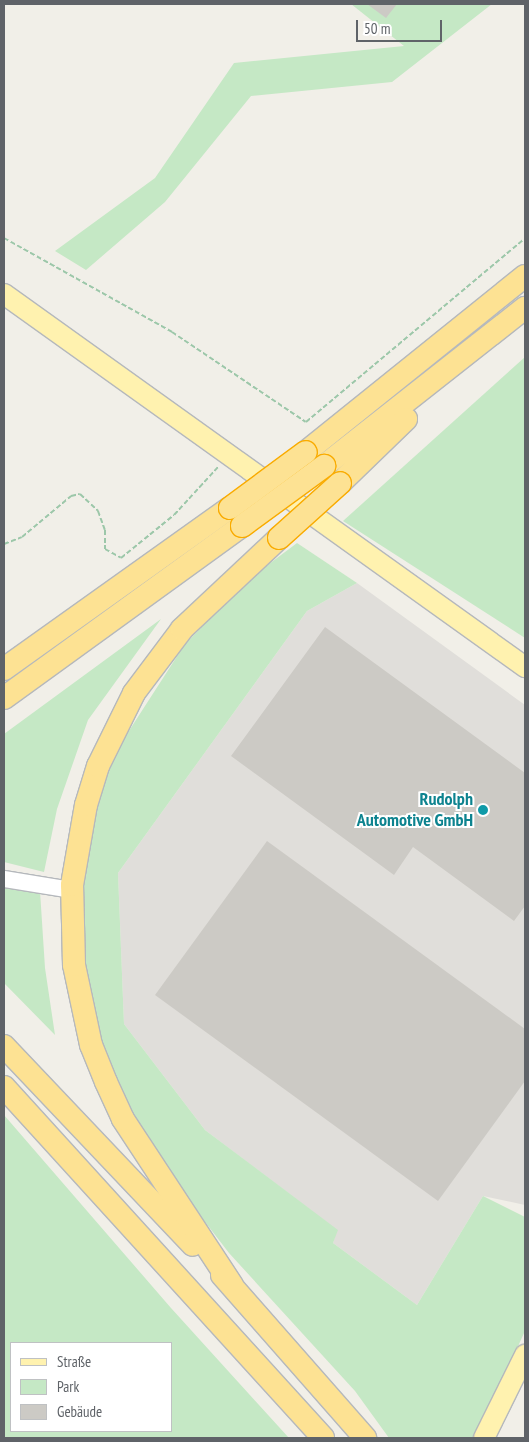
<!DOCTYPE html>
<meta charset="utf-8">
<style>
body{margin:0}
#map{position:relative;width:529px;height:1442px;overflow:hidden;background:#f1efe8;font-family:"PT Sans Narrow",sans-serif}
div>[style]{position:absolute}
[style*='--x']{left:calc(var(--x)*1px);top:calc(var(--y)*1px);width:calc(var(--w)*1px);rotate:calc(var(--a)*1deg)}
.industrial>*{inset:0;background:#e0deda}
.green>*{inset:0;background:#c5e8c5}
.building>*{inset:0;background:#cccac5}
.path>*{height:2px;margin-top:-1px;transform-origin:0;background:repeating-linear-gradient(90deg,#9cc7a9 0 5px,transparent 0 7.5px)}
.roads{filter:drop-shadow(1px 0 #b5b8bc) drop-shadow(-1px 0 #b5b8bc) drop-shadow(0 1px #b5b8bc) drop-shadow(0 -1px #b5b8bc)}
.minor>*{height:16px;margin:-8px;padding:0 8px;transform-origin:8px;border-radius:8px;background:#fff}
.major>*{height:20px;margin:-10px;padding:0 10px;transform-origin:10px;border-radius:10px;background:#fff2af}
.highway>*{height:22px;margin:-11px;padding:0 11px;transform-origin:11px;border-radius:11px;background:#fde293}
.bridges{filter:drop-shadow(1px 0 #f9ab00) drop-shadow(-1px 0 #f9ab00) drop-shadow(0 1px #f9ab00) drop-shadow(0 -1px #f9ab00)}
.highway-bridge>*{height:22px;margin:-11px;padding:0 11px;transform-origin:11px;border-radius:11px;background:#fde293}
.dots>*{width:14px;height:14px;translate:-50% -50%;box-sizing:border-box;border:2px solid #fff;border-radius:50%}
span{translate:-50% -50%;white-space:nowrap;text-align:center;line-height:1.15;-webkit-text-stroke:4px #fff;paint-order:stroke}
.culture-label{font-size:18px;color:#0d838f;font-weight:700}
.right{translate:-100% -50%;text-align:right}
.frame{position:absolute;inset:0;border:5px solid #5f6368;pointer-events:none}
.legend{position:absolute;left:10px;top:1342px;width:162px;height:90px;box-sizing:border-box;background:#fff;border:1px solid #bfc1c3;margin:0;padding:6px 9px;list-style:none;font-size:15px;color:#5f6368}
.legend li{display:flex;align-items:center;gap:10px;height:25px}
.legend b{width:25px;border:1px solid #bfc1c3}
.scale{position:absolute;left:356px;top:20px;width:86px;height:22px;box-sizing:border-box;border:2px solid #5f6368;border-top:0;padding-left:6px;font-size:15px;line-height:18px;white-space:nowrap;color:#5f6368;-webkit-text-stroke:4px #fff;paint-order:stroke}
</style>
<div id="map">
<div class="industrial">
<i style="clip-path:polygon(357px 583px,525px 705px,525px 1205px,483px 1196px,417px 1305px,333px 1243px,337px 1230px,205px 1130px,124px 1024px,118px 873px,307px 611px)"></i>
</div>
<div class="green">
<i style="clip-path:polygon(351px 4px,492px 4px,392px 82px,251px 96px,165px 202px,86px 270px,55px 251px,155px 178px,234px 63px,404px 46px)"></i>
<i style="clip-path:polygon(525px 357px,525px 638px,343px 521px)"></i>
<i style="clip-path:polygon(297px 543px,357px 583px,307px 611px,118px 873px,124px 1024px,205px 1130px,338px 1230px,333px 1243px,417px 1305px,483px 1196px,525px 1217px,525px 1331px,476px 1438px,389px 1438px,355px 1391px,229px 1253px,145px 1144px,103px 1062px,75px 911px,87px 834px,114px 754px,185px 644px,249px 579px)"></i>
<i style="clip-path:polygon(161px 619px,88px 720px,57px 809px,44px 872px,4px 862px,4px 734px)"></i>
<i style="clip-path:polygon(4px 886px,40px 891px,45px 968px,55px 1035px,4px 983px)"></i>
<i style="clip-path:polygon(evenodd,4px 1115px,171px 1308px,289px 1438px,4px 1438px,4px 1115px,171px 1343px,171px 1431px,11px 1431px,11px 1343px,171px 1343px)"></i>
</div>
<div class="building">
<i style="clip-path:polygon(367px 4px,397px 4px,386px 18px)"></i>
<i style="clip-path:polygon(325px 627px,525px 773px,525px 906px,514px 921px,413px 847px,394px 875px,231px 756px)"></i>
<i style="clip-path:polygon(267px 841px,525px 1029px,525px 1081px,438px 1201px,155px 995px)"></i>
</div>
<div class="path">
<i style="--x:4;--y:238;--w:193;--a:29.2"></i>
<i style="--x:172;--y:332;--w:161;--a:33.9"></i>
<i style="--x:306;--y:422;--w:286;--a:-40"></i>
<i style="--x:4;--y:544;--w:19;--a:-21"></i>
<i style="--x:22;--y:537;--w:64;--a:-39.9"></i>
<i style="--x:71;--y:496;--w:9;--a:-13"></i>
<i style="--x:80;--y:494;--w:25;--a:43"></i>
<i style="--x:98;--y:511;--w:20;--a:70"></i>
<i style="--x:105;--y:530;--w:19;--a:90"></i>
<i style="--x:105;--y:549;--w:18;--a:29"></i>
<i style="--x:121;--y:558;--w:68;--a:-39.1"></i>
<i style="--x:174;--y:515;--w:65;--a:-47.5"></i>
</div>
<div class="roads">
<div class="minor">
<i style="--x:4;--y:879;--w:69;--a:9.2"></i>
</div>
<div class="major">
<i style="--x:4;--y:294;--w:641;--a:35.6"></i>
<i style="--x:484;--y:1438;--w:93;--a:-63.7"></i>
</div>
<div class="highway">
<i style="--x:306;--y:452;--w:281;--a:-38.8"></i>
<i style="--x:324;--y:466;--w:256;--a:-38.2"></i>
<i style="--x:340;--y:483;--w:92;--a:-44.1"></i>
<i style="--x:4;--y:669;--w:277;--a:-35.5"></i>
<i style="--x:4;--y:698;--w:294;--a:-35.9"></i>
<i style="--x:4;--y:1046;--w:274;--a:46.5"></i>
<i style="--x:4;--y:1087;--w:474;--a:47.7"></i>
<i style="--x:222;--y:1275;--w:217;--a:48.7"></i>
<i style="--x:232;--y:1285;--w:199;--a:-123.3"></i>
<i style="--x:123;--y:1119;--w:41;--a:-114.7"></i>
<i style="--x:106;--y:1082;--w:40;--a:-112"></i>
<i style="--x:91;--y:1045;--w:82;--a:-102"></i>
<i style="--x:74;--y:965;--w:80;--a:-91.4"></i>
<i style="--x:72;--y:885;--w:81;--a:-80.1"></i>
<i style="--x:86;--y:805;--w:41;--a:-72.9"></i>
<i style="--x:98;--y:766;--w:81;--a:-63.7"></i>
<i style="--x:134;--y:693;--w:80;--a:-53.1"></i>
<i style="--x:182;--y:629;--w:133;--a:-43.2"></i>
</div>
</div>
<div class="bridges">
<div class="highway-bridge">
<i style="--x:230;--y:508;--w:94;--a:-36.4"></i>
<i style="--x:242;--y:526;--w:102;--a:-36.2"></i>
<i style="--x:279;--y:538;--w:82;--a:-42"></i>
</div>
</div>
<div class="dots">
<i style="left:483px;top:810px;background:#0f9aa8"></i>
</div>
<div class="culture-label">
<span class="right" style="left:473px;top:810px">Rudolph<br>Automotive GmbH</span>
</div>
<div class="frame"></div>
<ul class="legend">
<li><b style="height:6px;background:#fff2af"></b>Straße</li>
<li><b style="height:14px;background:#c5e8c5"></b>Park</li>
<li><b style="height:14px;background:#cccac5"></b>Gebäude</li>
</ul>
<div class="scale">50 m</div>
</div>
